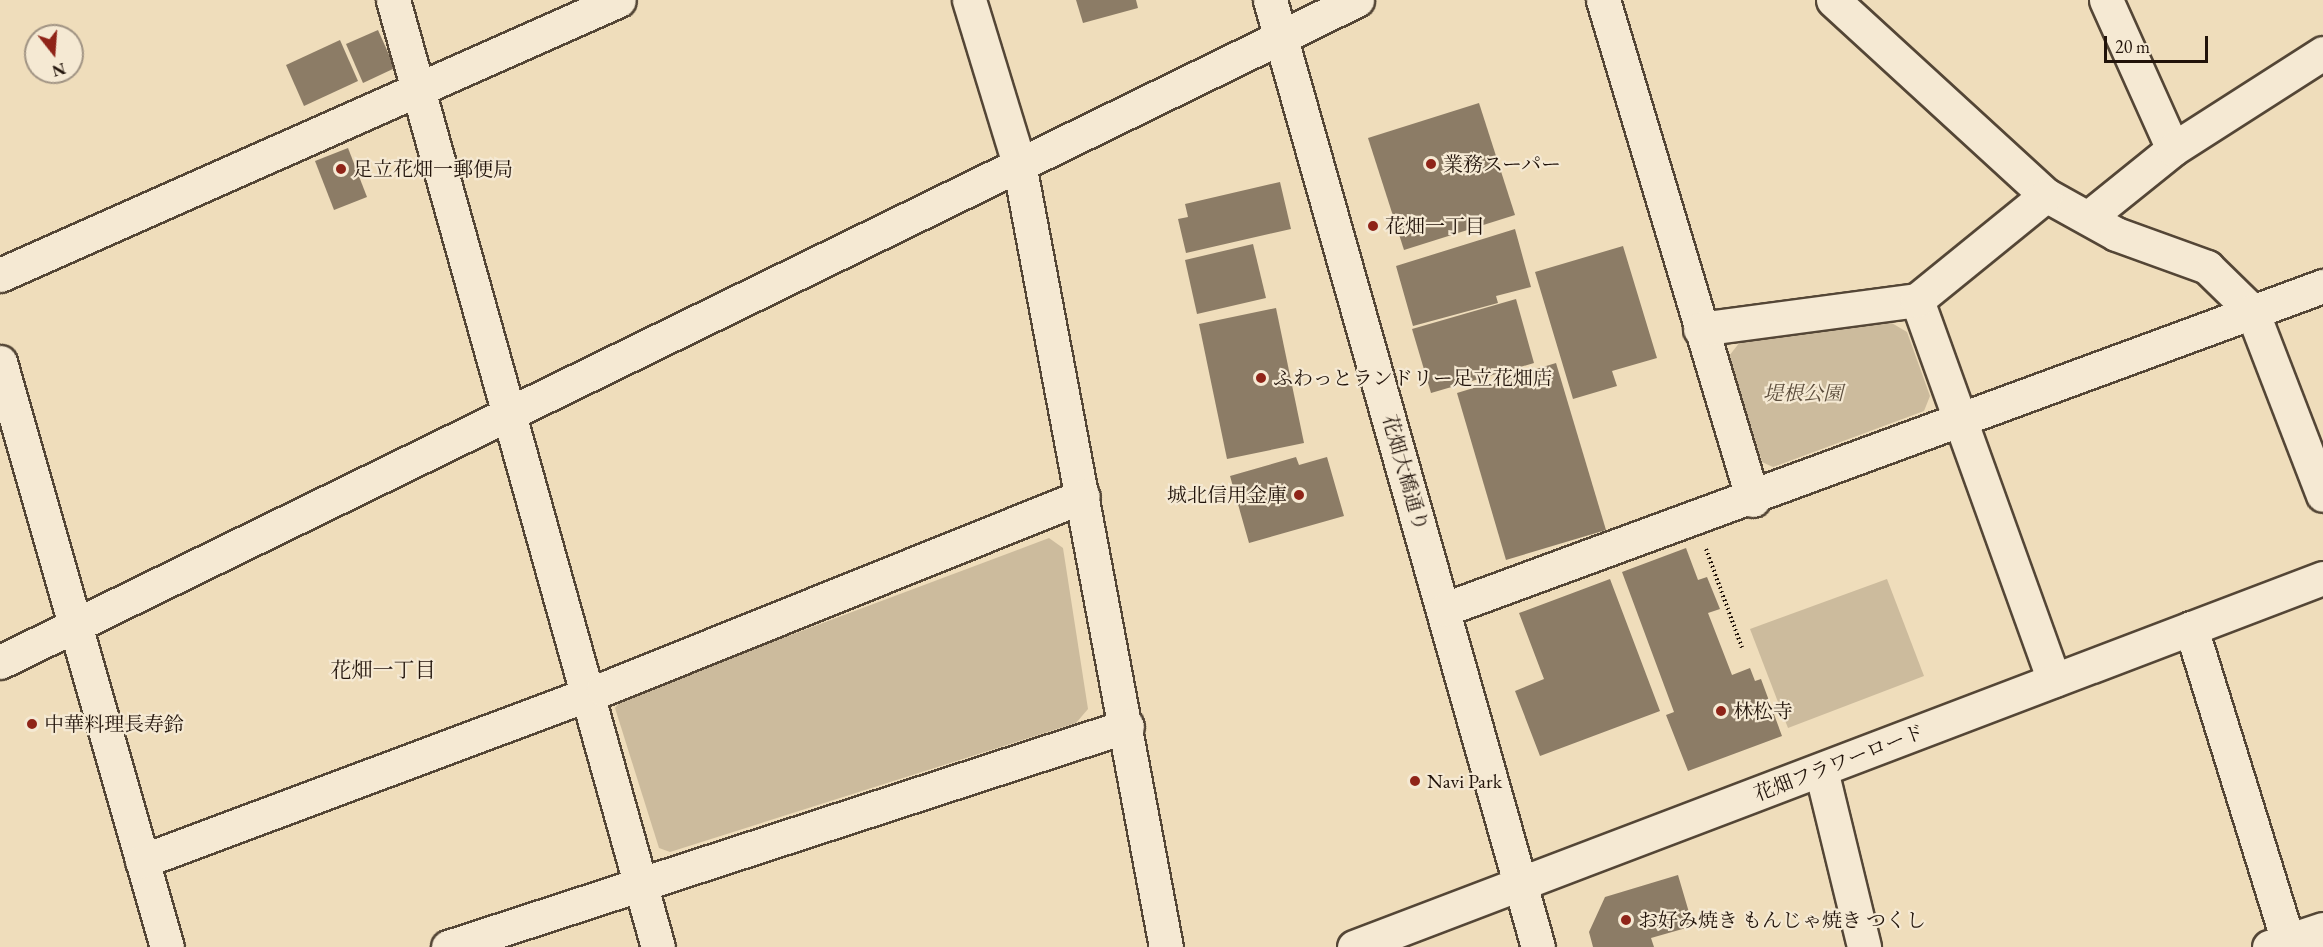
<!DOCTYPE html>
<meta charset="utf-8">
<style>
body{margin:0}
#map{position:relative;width:2323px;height:947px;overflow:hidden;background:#efddbb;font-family:"EB Garamond","Noto Serif JP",serif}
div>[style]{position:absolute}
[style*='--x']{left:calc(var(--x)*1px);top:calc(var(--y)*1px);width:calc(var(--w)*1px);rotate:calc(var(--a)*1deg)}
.green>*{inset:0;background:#ccbb9d}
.building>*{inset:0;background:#8c7c66}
.path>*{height:4px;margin-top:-2px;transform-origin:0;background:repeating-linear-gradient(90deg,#21130a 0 1.5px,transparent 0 4.5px)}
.roads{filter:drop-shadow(2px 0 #544636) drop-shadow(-2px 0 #544636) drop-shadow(0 2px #544636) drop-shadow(0 -2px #544636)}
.minor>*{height:33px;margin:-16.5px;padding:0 16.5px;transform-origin:16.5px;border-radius:16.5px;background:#f5e9d3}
.dots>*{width:16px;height:16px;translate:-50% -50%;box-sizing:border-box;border:3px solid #f5e9d3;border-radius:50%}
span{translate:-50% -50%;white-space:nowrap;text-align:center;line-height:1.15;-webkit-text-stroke:4.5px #f5e9d3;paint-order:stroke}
.poi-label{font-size:20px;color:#21130a}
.left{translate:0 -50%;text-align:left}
.right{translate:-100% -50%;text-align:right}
.park-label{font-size:20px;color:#5d4e3d;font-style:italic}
.street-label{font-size:20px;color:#21130a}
.neighbourhood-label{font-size:21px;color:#21130a}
.north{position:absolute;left:24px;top:24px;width:60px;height:60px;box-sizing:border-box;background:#f5e9d3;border:2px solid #a09383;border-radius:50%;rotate:163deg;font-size:16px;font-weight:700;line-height:24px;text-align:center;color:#21130a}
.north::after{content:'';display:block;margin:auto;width:21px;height:27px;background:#8f2418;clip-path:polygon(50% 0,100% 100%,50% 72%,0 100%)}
.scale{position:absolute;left:2104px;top:36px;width:104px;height:27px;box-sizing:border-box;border:3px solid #21130a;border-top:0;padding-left:8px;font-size:18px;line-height:21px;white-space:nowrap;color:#21130a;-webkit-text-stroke:4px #f5e9d3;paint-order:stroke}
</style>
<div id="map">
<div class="green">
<i style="clip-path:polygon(1890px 322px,1907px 332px,1930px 396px,1924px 411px,1773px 467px,1762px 462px,1729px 356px,1740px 342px)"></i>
<i style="clip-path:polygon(1049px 538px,1063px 548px,1088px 709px,1076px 723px,670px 852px,659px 848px,615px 708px,623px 698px)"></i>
<i style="clip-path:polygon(1887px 579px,1924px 676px,1788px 728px,1750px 629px)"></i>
</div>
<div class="building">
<i style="clip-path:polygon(1076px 0,1136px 0,1138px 8px,1083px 23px)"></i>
<i style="clip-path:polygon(378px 30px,395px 68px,363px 83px,346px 44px)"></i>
<i style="clip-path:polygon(340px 40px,358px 81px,304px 106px,286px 65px)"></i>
<i style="clip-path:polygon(1479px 103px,1515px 215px,1404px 250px,1368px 138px)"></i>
<i style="clip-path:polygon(348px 148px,367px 197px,334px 210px,315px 161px)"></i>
<i style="clip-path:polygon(1280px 182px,1291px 229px,1186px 253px,1178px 219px,1188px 217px,1185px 204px)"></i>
<i style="clip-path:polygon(1515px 229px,1531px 287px,1496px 296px,1498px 303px,1413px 326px,1396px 266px)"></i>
<i style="clip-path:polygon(1253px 244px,1266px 298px,1197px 314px,1185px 260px)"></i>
<i style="clip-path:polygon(1623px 246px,1657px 358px,1612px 371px,1617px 386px,1573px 399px,1535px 272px)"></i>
<i style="clip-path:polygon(1516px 299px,1534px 363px,1431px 393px,1412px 329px)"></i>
<i style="clip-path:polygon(1276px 308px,1304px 443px,1227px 459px,1199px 324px)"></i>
<i style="clip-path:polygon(1556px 363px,1606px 530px,1506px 560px,1457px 393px)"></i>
<i style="clip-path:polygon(1296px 457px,1299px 465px,1327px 457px,1344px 516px,1249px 543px,1230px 476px)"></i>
<i style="clip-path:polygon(1686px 548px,1698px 580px,1707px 577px,1720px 609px,1708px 613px,1732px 675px,1750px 668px,1755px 681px,1761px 679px,1782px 736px,1688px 771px,1666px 715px,1674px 712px,1622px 572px)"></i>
<i style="clip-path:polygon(1610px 579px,1660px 711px,1540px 756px,1515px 691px,1544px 679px,1519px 613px)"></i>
<i style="clip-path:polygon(1678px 875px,1693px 926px,1651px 938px,1654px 947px,1593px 947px,1589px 932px,1605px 897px)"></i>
</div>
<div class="path">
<i style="--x:1706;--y:549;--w:105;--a:70"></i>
</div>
<div class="roads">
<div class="minor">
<i style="--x:393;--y:0;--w:983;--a:74.37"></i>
<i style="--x:969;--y:0;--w:171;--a:73"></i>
<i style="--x:1019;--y:164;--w:797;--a:79.37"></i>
<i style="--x:1270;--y:0;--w:984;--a:74.2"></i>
<i style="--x:1603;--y:0;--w:522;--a:73.3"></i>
<i style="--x:1833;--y:0;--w:289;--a:42.5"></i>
<i style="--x:2046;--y:195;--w:80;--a:29.1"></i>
<i style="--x:2116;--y:234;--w:97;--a:19.9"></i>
<i style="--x:2207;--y:267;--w:63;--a:44.4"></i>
<i style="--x:2252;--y:311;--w:197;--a:68.9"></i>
<i style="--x:2106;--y:0;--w:163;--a:65.8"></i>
<i style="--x:2090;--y:216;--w:107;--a:-38.9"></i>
<i style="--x:2173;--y:149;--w:178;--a:-32.6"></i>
<i style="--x:0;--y:275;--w:677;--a:-23.95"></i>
<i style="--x:1917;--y:300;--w:404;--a:70.2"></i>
<i style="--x:1700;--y:329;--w:219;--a:-7.6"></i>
<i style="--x:1917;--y:300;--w:166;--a:-39.1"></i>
<i style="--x:0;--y:362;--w:608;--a:74.07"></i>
<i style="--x:1445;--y:609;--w:936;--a:-20.2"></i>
<i style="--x:2191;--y:628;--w:334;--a:72.8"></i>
<i style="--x:0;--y:662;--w:1510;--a:-26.01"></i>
<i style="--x:1821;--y:770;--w:182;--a:76.3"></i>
<i style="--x:142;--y:861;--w:492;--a:-20.5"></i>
<i style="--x:603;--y:689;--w:517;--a:-21.9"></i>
<i style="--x:448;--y:947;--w:714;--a:-18.03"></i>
<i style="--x:1354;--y:947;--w:1037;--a:-20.85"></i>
<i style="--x:2269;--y:947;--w:57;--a:-18.4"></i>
</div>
</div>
<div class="dots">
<i style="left:1431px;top:164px;background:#8f2418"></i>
<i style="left:341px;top:169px;background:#8f2418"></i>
<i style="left:1373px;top:226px;background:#8f2418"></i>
<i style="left:1261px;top:378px;background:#8f2418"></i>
<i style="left:1299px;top:495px;background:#8f2418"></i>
<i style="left:1721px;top:711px;background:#8f2418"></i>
<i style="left:32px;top:724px;background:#8f2418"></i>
<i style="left:1415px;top:781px;background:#8f2418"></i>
<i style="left:1626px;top:920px;background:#8f2418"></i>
</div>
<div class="poi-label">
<span class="left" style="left:1443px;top:164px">業務スーパー</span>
<span class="left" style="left:353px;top:169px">足立花畑一郵便局</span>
<span class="left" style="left:1385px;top:226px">花畑一丁目</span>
<span class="left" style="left:1273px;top:378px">ふわっとランドリー足立花畑店</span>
<span class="right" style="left:1287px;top:495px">城北信用金庫</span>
<span class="left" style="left:1733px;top:711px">林松寺</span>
<span class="left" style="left:44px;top:724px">中華料理長寿鈴</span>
<span class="left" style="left:1427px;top:781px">Navi Park</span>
<span class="left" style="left:1638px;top:920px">お好み焼き もんじゃ焼き つくし</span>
</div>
<div class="park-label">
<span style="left:1803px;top:393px">堤根公園</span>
</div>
<div class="street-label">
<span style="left:1405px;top:473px;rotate:74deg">花畑大橋通り</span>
<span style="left:1839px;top:763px;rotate:-21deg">花畑フラワーロード</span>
</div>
<div class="neighbourhood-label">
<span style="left:383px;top:670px">花畑一丁目</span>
</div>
<div class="north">N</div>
<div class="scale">20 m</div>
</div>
